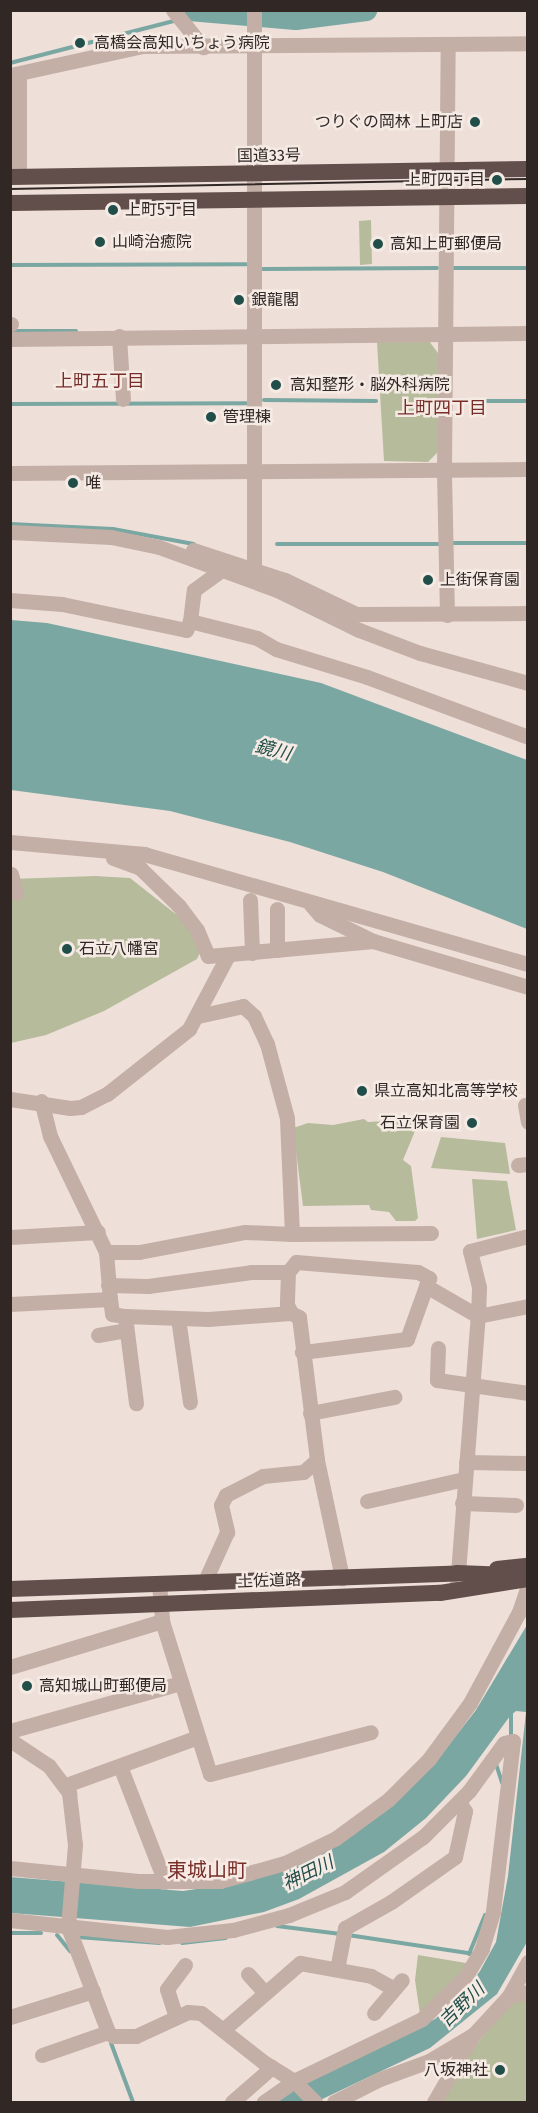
<!DOCTYPE html>
<meta charset="utf-8">
<style>
body{margin:0}
#map{position:relative;width:538px;height:2113px;overflow:hidden;background:#eee0d9;font-family:"Fira Sans","Noto Sans JP",sans-serif}
div>[style]{position:absolute}
[style*='--x']{left:calc(var(--x)*1px);top:calc(var(--y)*1px);width:calc(var(--w)*1px);rotate:calc(var(--a)*1deg)}
.green>*{inset:0;background:#b5bb9b}
.water>*{inset:0;background:#7ba7a2}
.stream>*{height:4px;margin:-2px;padding:0 2px;transform-origin:2px;border-radius:2px;background:#7ba7a2}
.river>*{height:22px;margin:-11px;padding:0 11px;transform-origin:11px;border-radius:11px;background:#7ba7a2}
.minor>*{height:15px;margin:-7.5px;padding:0 7.5px;transform-origin:7.5px;border-radius:7.5px;background:#c4afa6}
.trunk>*{height:16px;margin:-8px;padding:0 8px;transform-origin:8px;border-radius:8px;background:#624f4c}
.tram>*{height:1.5px;margin:-0.75px;padding:0 0.75px;transform-origin:0.75px;border-radius:0.75px;background:#312826}
.dots>*{width:16px;height:16px;translate:-50% -50%;box-sizing:border-box;border:3px solid #f6ebe4;border-radius:50%}
span{translate:-50% -50%;white-space:nowrap;text-align:center;line-height:1.15;-webkit-text-stroke:5px #f6ebe4;paint-order:stroke}
.poi-label{font-size:16px;color:#312826}
.left{translate:0 -50%;text-align:left}
.right{translate:-100% -50%;text-align:right}
.street-label{font-size:16px;color:#312826}
.neighbourhood-label{font-size:18px;color:#772e28}
.water-label{font-size:18px;color:#214e49;font-style:italic}
.quarter-label{font-size:20px;color:#772e28}
.frame{position:absolute;inset:0;border:12px solid #312826;pointer-events:none}
</style>
<div id="map">
<div class="green">
<i style="clip-path:polygon(371px 220px,372px 264px,360px 265px,359px 221px)"></i>
<i style="clip-path:polygon(429px 341px,438px 353px,438px 452px,428px 462px,384px 461px,377px 342px)"></i>
<i style="clip-path:polygon(95px 876px,130px 878px,187px 923px,201px 950px,197px 959px,104px 1011px,46px 1035px,11px 1043px,11px 879px)"></i>
<i style="clip-path:polygon(364px 1119px,368px 1122px,420px 1119px,403px 1160px,411px 1166px,418px 1218px,415px 1221px,396px 1221px,389px 1212px,371px 1210px,369px 1205px,303px 1206px,293px 1128px,308px 1123px,333px 1125px)"></i>
<i style="clip-path:polygon(441px 1137px,505px 1143px,510px 1174px,431px 1168px)"></i>
<i style="clip-path:polygon(472px 1179px,507px 1181px,516px 1230px,477px 1239px)"></i>
<i style="clip-path:polygon(418px 1955px,466px 1963px,466px 1971px,420px 2014px,415px 1980px)"></i>
<i style="clip-path:polygon(527px 1996px,527px 2102px,441px 2102px,457px 2069px,486px 2032px,515px 1998px)"></i>
</div>
<div class="water">
<i style="clip-path:polygon(11px 620px,47px 623px,321px 683px,527px 760px,527px 929px,383px 872px,290px 842px,170px 811px,11px 790px)"></i>
<i style="clip-path:polygon(527px 1625px,527px 1942px,497px 1994px,430px 2048px,316px 2102px,277px 2102px,291px 2091px,435px 2019px,461px 1997px,480px 1971px,496px 1942px,508px 1876px,526px 1712px,516px 1711px,510px 1716px,466px 1776px,426px 1818px,384px 1852px,299px 1899px,264px 1912px,190px 1927px,11px 1913px,10px 1877px,183px 1891px,250px 1881px,321px 1854px,383px 1813px,438px 1759px,476px 1710px)"></i>
</div>
<div class="stream">
<i style="--x:10;--y:63;--w:173;--a:-14.4"></i>
<i style="--x:10;--y:265;--w:236;--a:-0.2"></i>
<i style="--x:454;--y:268;--w:74;--a:0"></i>
<i style="--x:263;--y:269;--w:174;--a:-0.3"></i>
<i style="--x:10;--y:331;--w:66;--a:0"></i>
<i style="--x:264;--y:400;--w:112;--a:0.5"></i>
<i style="--x:453;--y:401;--w:75;--a:0"></i>
<i style="--x:10;--y:404;--w:236;--a:-0.2"></i>
<i style="--x:10;--y:524;--w:103;--a:2.8"></i>
<i style="--x:113;--y:529;--w:82;--a:10.5"></i>
<i style="--x:453;--y:543;--w:75;--a:0"></i>
<i style="--x:277;--y:544;--w:164;--a:0"></i>
<i style="--x:511;--y:1712;--w:23;--a:90"></i>
<i style="--x:496;--y:1764;--w:20;--a:72"></i>
<i style="--x:277;--y:1926;--w:64;--a:7.2"></i>
<i style="--x:10;--y:1933;--w:31;--a:0"></i>
<i style="--x:57;--y:1935;--w:21;--a:51"></i>
<i style="--x:348;--y:1935;--w:126;--a:8.6"></i>
<i style="--x:77;--y:1937;--w:83;--a:4.1"></i>
<i style="--x:182;--y:1943;--w:44;--a:-6.5"></i>
<i style="--x:469;--y:1954;--w:42;--a:-67.7"></i>
<i style="--x:111;--y:2043;--w:63;--a:69.6"></i>
</div>
<div class="river">
<i style="--x:189;--y:10;--w:107;--a:4.8"></i>
<i style="--x:296;--y:19;--w:71;--a:-7.3"></i>
</div>
<div class="minor">
<i style="--x:173;--y:10;--w:48;--a:51"></i>
<i style="--x:254;--y:10;--w:560;--a:90"></i>
<i style="--x:19;--y:74;--w:103;--a:90"></i>
<i style="--x:10;--y:75;--w:136;--a:-12.3"></i>
<i style="--x:143;--y:46;--w:385;--a:-0.4"></i>
<i style="--x:10;--y:324;--w:1;--a:0"></i>
<i style="--x:119;--y:336;--w:63;--a:86.4"></i>
<i style="--x:10;--y:339;--w:518;--a:-0.66"></i>
<i style="--x:10;--y:473;--w:518;--a:-0.44"></i>
<i style="--x:10;--y:532;--w:101;--a:2.8"></i>
<i style="--x:111;--y:537;--w:49;--a:11.8"></i>
<i style="--x:159;--y:547;--w:126;--a:20"></i>
<i style="--x:277;--y:590;--w:91;--a:26"></i>
<i style="--x:359;--y:630;--w:65;--a:20.7"></i>
<i style="--x:420;--y:653;--w:112;--a:15.5"></i>
<i style="--x:193;--y:550;--w:97;--a:18.1"></i>
<i style="--x:285;--y:580;--w:79;--a:25.6"></i>
<i style="--x:356;--y:614;--w:172;--a:-0.3"></i>
<i style="--x:10;--y:600;--w:52;--a:4.4"></i>
<i style="--x:62;--y:604;--w:127;--a:11.8"></i>
<i style="--x:186;--y:630;--w:10;--a:-66"></i>
<i style="--x:190;--y:621;--w:69;--a:14.2"></i>
<i style="--x:257;--y:638;--w:22;--a:30"></i>
<i style="--x:276;--y:649;--w:95;--a:17.1"></i>
<i style="--x:367;--y:677;--w:172;--a:20.4"></i>
<i style="--x:447;--y:615;--w:147;--a:-91.2"></i>
<i style="--x:444;--y:468;--w:424;--a:-89.5"></i>
<i style="--x:190;--y:621;--w:31;--a:-83"></i>
<i style="--x:194;--y:590;--w:32;--a:-36"></i>
<i style="--x:10;--y:842;--w:135;--a:5.1"></i>
<i style="--x:144;--y:854;--w:399;--a:16"></i>
<i style="--x:113;--y:858;--w:29;--a:20"></i>
<i style="--x:140;--y:868;--w:54;--a:44.3"></i>
<i style="--x:179;--y:906;--w:30;--a:53"></i>
<i style="--x:197;--y:930;--w:28;--a:67"></i>
<i style="--x:208;--y:956;--w:166;--a:-5.2"></i>
<i style="--x:373;--y:941;--w:162;--a:16.5"></i>
<i style="--x:11;--y:874;--w:20;--a:75"></i>
<i style="--x:250;--y:900;--w:53;--a:87.8"></i>
<i style="--x:311;--y:905;--w:13;--a:48"></i>
<i style="--x:320;--y:915;--w:59;--a:26.1"></i>
<i style="--x:277;--y:909;--w:41;--a:90"></i>
<i style="--x:10;--y:1099;--w:61;--a:8.5"></i>
<i style="--x:70;--y:1108;--w:11;--a:-5"></i>
<i style="--x:81;--y:1107;--w:29;--a:-27"></i>
<i style="--x:107;--y:1094;--w:105;--a:-38.4"></i>
<i style="--x:189;--y:1029;--w:84;--a:-62.2"></i>
<i style="--x:525;--y:1105;--w:17;--a:80"></i>
<i style="--x:518;--y:1165;--w:10;--a:-6"></i>
<i style="--x:292;--y:1234;--w:139;--a:-0.4"></i>
<i style="--x:10;--y:1237;--w:88;--a:-3.3"></i>
<i style="--x:106;--y:1252;--w:33;--a:0"></i>
<i style="--x:139;--y:1252;--w:108;--a:-10.7"></i>
<i style="--x:245;--y:1232;--w:47;--a:2.4"></i>
<i style="--x:292;--y:1234;--w:116;--a:-92.5"></i>
<i style="--x:287;--y:1118;--w:77;--a:-105.1"></i>
<i style="--x:267;--y:1044;--w:31;--a:-115"></i>
<i style="--x:254;--y:1016;--w:15;--a:-138"></i>
<i style="--x:243;--y:1006;--w:46;--a:167.5"></i>
<i style="--x:288;--y:1272;--w:33;--a:92"></i>
<i style="--x:287;--y:1305;--w:9;--a:63"></i>
<i style="--x:108;--y:1285;--w:40;--a:1.4"></i>
<i style="--x:148;--y:1286;--w:104;--a:-7.7"></i>
<i style="--x:251;--y:1272;--w:37;--a:0"></i>
<i style="--x:288;--y:1272;--w:13;--a:-51"></i>
<i style="--x:296;--y:1262;--w:122;--a:4.7"></i>
<i style="--x:418;--y:1272;--w:13;--a:29"></i>
<i style="--x:429;--y:1278;--w:65;--a:109.8"></i>
<i style="--x:407;--y:1339;--w:106;--a:172.9"></i>
<i style="--x:426;--y:1286;--w:60;--a:30"></i>
<i style="--x:478;--y:1316;--w:51;--a:-11.3"></i>
<i style="--x:110;--y:1299;--w:15;--a:82"></i>
<i style="--x:112;--y:1314;--w:13;--a:9"></i>
<i style="--x:125;--y:1316;--w:88;--a:82.8"></i>
<i style="--x:10;--y:1304;--w:100;--a:-2.9"></i>
<i style="--x:110;--y:1299;--w:47;--a:-94.9"></i>
<i style="--x:106;--y:1252;--w:129;--a:-115.8"></i>
<i style="--x:50;--y:1136;--w:36;--a:-104"></i>
<i style="--x:125;--y:1316;--w:83;--a:2.1"></i>
<i style="--x:208;--y:1319;--w:83;--a:-4.1"></i>
<i style="--x:291;--y:1313;--w:9;--a:27"></i>
<i style="--x:299;--y:1317;--w:144;--a:82.8"></i>
<i style="--x:317;--y:1460;--w:18;--a:139"></i>
<i style="--x:303;--y:1472;--w:40;--a:174.3"></i>
<i style="--x:263;--y:1476;--w:42;--a:152.8"></i>
<i style="--x:226;--y:1495;--w:11;--a:117"></i>
<i style="--x:221;--y:1505;--w:28;--a:77"></i>
<i style="--x:227;--y:1532;--w:56;--a:114.3"></i>
<i style="--x:178;--y:1318;--w:85;--a:81.9"></i>
<i style="--x:98;--y:1335;--w:27;--a:-10"></i>
<i style="--x:438;--y:1348;--w:32;--a:92"></i>
<i style="--x:437;--y:1380;--w:92;--a:8.1"></i>
<i style="--x:310;--y:1413;--w:86;--a:-10.8"></i>
<i style="--x:317;--y:1460;--w:121;--a:78"></i>
<i style="--x:466;--y:1462;--w:62;--a:0.9"></i>
<i style="--x:367;--y:1501;--w:99;--a:-12.8"></i>
<i style="--x:462;--y:1503;--w:54;--a:2.1"></i>
<i style="--x:159;--y:1584;--w:37;--a:85"></i>
<i style="--x:162;--y:1621;--w:160;--a:72.6"></i>
<i style="--x:210;--y:1774;--w:166;--a:-14.6"></i>
<i style="--x:457;--y:1586;--w:271;--a:-85.6"></i>
<i style="--x:478;--y:1316;--w:29;--a:-88"></i>
<i style="--x:479;--y:1287;--w:37;--a:-104"></i>
<i style="--x:470;--y:1251;--w:60;--a:-14.5"></i>
<i style="--x:10;--y:1667;--w:159;--a:-16.8"></i>
<i style="--x:10;--y:1731;--w:178;--a:-15.7"></i>
<i style="--x:10;--y:1740;--w:47;--a:33.7"></i>
<i style="--x:49;--y:1766;--w:34;--a:53"></i>
<i style="--x:69;--y:1793;--w:52;--a:83.4"></i>
<i style="--x:75;--y:1845;--w:82;--a:94.9"></i>
<i style="--x:68;--y:1927;--w:112;--a:69.1"></i>
<i style="--x:108;--y:2032;--w:6;--a:39"></i>
<i style="--x:113;--y:2036;--w:23;--a:0"></i>
<i style="--x:136;--y:2036;--w:57;--a:-24.8"></i>
<i style="--x:188;--y:2012;--w:13;--a:4"></i>
<i style="--x:201;--y:2013;--w:78;--a:38.2"></i>
<i style="--x:262;--y:2061;--w:38;--a:32"></i>
<i style="--x:294;--y:2081;--w:30;--a:45"></i>
<i style="--x:120;--y:1766;--w:124;--a:68.8"></i>
<i style="--x:66;--y:1785;--w:140;--a:-20"></i>
<i style="--x:10;--y:1868;--w:129;--a:5.8"></i>
<i style="--x:138;--y:1881;--w:82;--a:0"></i>
<i style="--x:220;--y:1881;--w:67;--a:-15.5"></i>
<i style="--x:285;--y:1863;--w:57;--a:-26.1"></i>
<i style="--x:336;--y:1838;--w:66;--a:-36.3"></i>
<i style="--x:389;--y:1799;--w:57;--a:-45"></i>
<i style="--x:429;--y:1759;--w:69;--a:-53.8"></i>
<i style="--x:470;--y:1703;--w:103;--a:-61.7"></i>
<i style="--x:519;--y:1612;--w:24;--a:-71"></i>
<i style="--x:10;--y:1920;--w:158;--a:6.2"></i>
<i style="--x:167;--y:1937;--w:66;--a:-6.1"></i>
<i style="--x:233;--y:1930;--w:58;--a:-15"></i>
<i style="--x:289;--y:1915;--w:61;--a:-22.3"></i>
<i style="--x:345;--y:1892;--w:95;--a:-35.2"></i>
<i style="--x:423;--y:1837;--w:65;--a:-45"></i>
<i style="--x:469;--y:1791;--w:59;--a:-53.9"></i>
<i style="--x:504;--y:1743;--w:9;--a:-13"></i>
<i style="--x:513;--y:1741;--w:172;--a:96.7"></i>
<i style="--x:493;--y:1912;--w:39;--a:107"></i>
<i style="--x:482;--y:1949;--w:33;--a:121"></i>
<i style="--x:465;--y:1977;--w:60;--a:135.7"></i>
<i style="--x:422;--y:2019;--w:142;--a:154.2"></i>
<i style="--x:294;--y:2081;--w:37;--a:145"></i>
<i style="--x:337;--y:1969;--w:42;--a:-79"></i>
<i style="--x:345;--y:1928;--w:53;--a:-29.5"></i>
<i style="--x:391;--y:1902;--w:78;--a:-35.1"></i>
<i style="--x:455;--y:1857;--w:47;--a:-77.7"></i>
<i style="--x:465;--y:1811;--w:11;--a:-124"></i>
<i style="--x:248;--y:1974;--w:25;--a:48"></i>
<i style="--x:509;--y:1996;--w:19;--a:-12"></i>
<i style="--x:374;--y:2013;--w:43;--a:-49.7"></i>
<i style="--x:10;--y:2017;--w:87;--a:-17.4"></i>
<i style="--x:176;--y:2017;--w:29;--a:-108"></i>
<i style="--x:167;--y:1989;--w:30;--a:-53"></i>
<i style="--x:224;--y:2029;--w:101;--a:-41"></i>
<i style="--x:300;--y:1963;--w:72;--a:10.4"></i>
<i style="--x:371;--y:1976;--w:25;--a:29"></i>
<i style="--x:42;--y:2055;--w:70;--a:-19.2"></i>
<i style="--x:232;--y:2102;--w:53;--a:-41.2"></i>
<i style="--x:334;--y:2102;--w:51;--a:-26.6"></i>
<i style="--x:380;--y:2079;--w:52;--a:-20.2"></i>
<i style="--x:429;--y:2061;--w:49;--a:-30.8"></i>
<i style="--x:434;--y:2102;--w:78;--a:-59.8"></i>
<i style="--x:473;--y:2035;--w:53;--a:-47.3"></i>
<i style="--x:509;--y:1996;--w:39;--a:-61"></i>
</div>
<div class="trunk">
<i style="--x:10;--y:177;--w:518;--a:-0.88"></i>
<i style="--x:10;--y:203;--w:518;--a:-0.77"></i>
<i style="--x:497;--y:1569;--w:31;--a:-6"></i>
<i style="--x:10;--y:1589;--w:447;--a:-2"></i>
<i style="--x:457;--y:1573;--w:55;--a:2.1"></i>
<i style="--x:10;--y:1610;--w:430;--a:-2.3"></i>
<i style="--x:440;--y:1593;--w:89;--a:-9"></i>
</div>
<div class="tram">
<i style="--x:10;--y:189;--w:518;--a:-1.11"></i>
</div>
<div class="dots">
<i style="left:80px;top:43px;background:#214e49"></i>
<i style="left:475px;top:122px;background:#214e49"></i>
<i style="left:497px;top:180px;background:#214e49"></i>
<i style="left:113px;top:210px;background:#214e49"></i>
<i style="left:100px;top:242px;background:#214e49"></i>
<i style="left:378px;top:244px;background:#214e49"></i>
<i style="left:239px;top:300px;background:#214e49"></i>
<i style="left:276px;top:385px;background:#214e49"></i>
<i style="left:211px;top:417px;background:#214e49"></i>
<i style="left:73px;top:483px;background:#214e49"></i>
<i style="left:428px;top:580px;background:#214e49"></i>
<i style="left:67px;top:949px;background:#214e49"></i>
<i style="left:362px;top:1091px;background:#214e49"></i>
<i style="left:472px;top:1123px;background:#214e49"></i>
<i style="left:27px;top:1686px;background:#214e49"></i>
<i style="left:500px;top:2070px;background:#214e49"></i>
</div>
<div class="poi-label">
<span class="left" style="left:94px;top:43px">高橋会高知いちょう病院</span>
<span class="right" style="left:463px;top:122px">つりぐの岡林 上町店</span>
<span class="right" style="left:485px;top:180px">上町四丁目</span>
<span class="left" style="left:125px;top:210px">上町5丁目</span>
<span class="left" style="left:112px;top:242px">山崎治癒院</span>
<span class="left" style="left:390px;top:244px">高知上町郵便局</span>
<span class="left" style="left:251px;top:300px">銀龍閣</span>
<span class="left" style="left:290px;top:385px">高知整形・脳外科病院</span>
<span class="left" style="left:223px;top:417px">管理棟</span>
<span class="left" style="left:85px;top:483px">唯</span>
<span class="left" style="left:440px;top:580px">上街保育園</span>
<span class="left" style="left:79px;top:949px">石立八幡宮</span>
<span class="left" style="left:374px;top:1091px">県立高知北高等学校</span>
<span class="right" style="left:460px;top:1123px">石立保育園</span>
<span class="left" style="left:39px;top:1686px">高知城山町郵便局</span>
<span class="right" style="left:488px;top:2070px">八坂神社</span>
</div>
<div class="street-label">
<span style="left:269px;top:156px;rotate:-1deg">国道33号</span>
<span style="left:269px;top:1581px;rotate:-2deg">土佐道路</span>
</div>
<div class="neighbourhood-label">
<span style="left:100px;top:381px">上町五丁目</span>
<span style="left:442px;top:408px">上町四丁目</span>
</div>
<div class="water-label">
<span style="left:273px;top:750px;rotate:14deg">鏡川</span>
<span style="left:308px;top:1873px;rotate:-26deg">神田川</span>
<span style="left:462px;top:2005px;rotate:-44deg">吉野川</span>
</div>
<div class="quarter-label">
<span style="left:207px;top:1870px">東城山町</span>
</div>
<div class="frame"></div>
</div>
